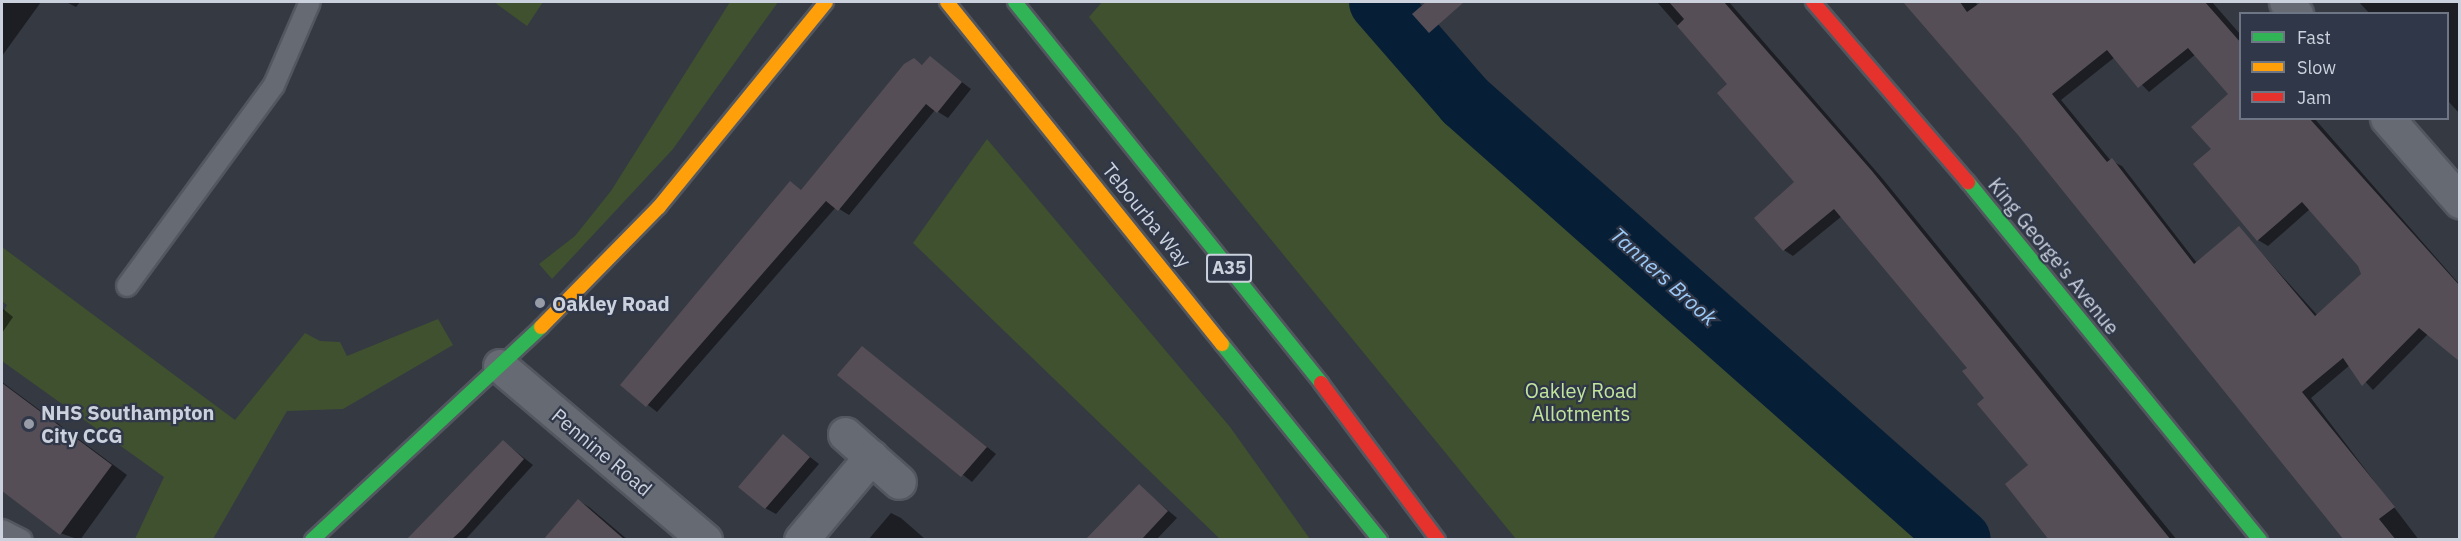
<!DOCTYPE html>
<style>
body{margin:0}
#map{position:relative;width:2461px;height:541px;overflow:hidden;background:#353942;font-family:"IBM Plex Sans",sans-serif}
div>[style]{position:absolute}
[style*='--x']{left:calc(var(--x)*1px);top:calc(var(--y)*1px);width:calc(var(--w)*1px);rotate:calc(var(--a)*1deg)}
.green>*{inset:0;background:#40512f}
.shadow>*{inset:0;background:#0007}
.river>*{height:60px;margin:-30px;padding:0 30px;transform-origin:30px;border-radius:30px;background:#061f36}
.building>*{inset:0;background:#554e57}
.roads{filter:drop-shadow(2px 0 #53575f) drop-shadow(-2px 0 #53575f) drop-shadow(0 2px #53575f) drop-shadow(0 -2px #53575f)}
.lane>*{height:20px;margin:-10px;padding:0 10px;transform-origin:10px;border-radius:10px;background:#666a72}
.street>*{height:33px;margin:-16.5px;padding:0 16.5px;transform-origin:16.5px;border-radius:16.5px;background:#666a72}
.fast>*{height:14px;margin:-7px;padding:0 7px;transform-origin:7px;border-radius:7px;background:#30b455}
.slow>*{height:14px;margin:-7px;padding:0 7px;transform-origin:7px;border-radius:7px;background:#ff9f0a}
.jam>*{height:14px;margin:-7px;padding:0 7px;transform-origin:7px;border-radius:7px;background:#e5322d}
.dots>*{width:16px;height:16px;translate:-50% -50%;box-sizing:border-box;border:3px solid #2f3748;border-radius:50%}
span{translate:-50% -50%;white-space:nowrap;text-align:center;line-height:1.15;-webkit-text-stroke:4.5px #2f3748;paint-order:stroke}
.shield-label span{padding:2px 4px;background:#2f3748;border:2px solid;border-radius:4px;-webkit-text-stroke-width:0}
.shield-label{font-size:18px;color:#ccd2dd;font-weight:700}
.street-label{font-size:20px;color:#ccd2dd}
.poi-label{font-size:20px;color:#ccd2dd;font-weight:700}
.left{translate:0 -50%;text-align:left}
.park-label{font-size:20px;color:#c2e59c}
.water-label{font-size:21px;color:#9ccbf9;font-style:italic}
.frame{position:absolute;inset:0;border:3px solid #ccd2dd;pointer-events:none}
.legend{position:absolute;left:2239px;top:12px;width:210px;height:108px;box-sizing:border-box;background:#2f3748;border:2px solid #6e7584;margin:0;padding:8px 10px;list-style:none;font-size:18px;color:#ccd2dd}
.legend li{display:flex;align-items:center;gap:12px;height:30px}
.legend b{width:30px;border:2px solid #6e7584}
</style>
<div id="map">
<div class="green">
<i style="clip-path:polygon(494px 2px,543px 2px,527px 26px)"></i>
<i style="clip-path:polygon(730px 2px,778px 2px,673px 149px,552px 279px,539px 264px,575px 236px,611px 191px)"></i>
<i style="clip-path:polygon(1102px 2px,1362px 2px,1459px 109px,1941px 539px,1516px 539px,1089px 17px)"></i>
<i style="clip-path:polygon(987px 139px,1230px 427px,1310px 539px,1220px 539px,913px 243px)"></i>
<i style="clip-path:polygon(2px 247px,235px 420px,305px 333px,320px 341px,340px 342px,347px 356px,438px 319px,453px 345px,343px 409px,287px 411px,213px 539px,135px 539px,164px 477px,2px 361px,2px 314px,7px 305px,2px 301px)"></i>
</div>
<div class="shadow">
<i style="clip-path:polygon(2px 2px,41px 2px,2px 56px)"></i>
<i style="clip-path:polygon(66px 2px,80px 2px,76px 7px)"></i>
<i style="clip-path:polygon(1657px 2px,1729px 2px,1882px 178px,2177px 540px,2074px 540px,1969px 368px,1842px 216px,1793px 256px,1784px 250px,1796px 182px,1729px 84px)"></i>
<i style="clip-path:polygon(evenodd,1905px 2px,1975px 2px,1995px 25px,2027px 2px,2054px 2px,2070px 19px,2091px 2px,2212px 2px,2240px 34px,2240px 118px,2314px 118px,2460px 285px,2460px 362px,2428px 334px,2373px 390px,2350px 365px,2311px 398px,2419px 540px,2345px 540px,2019px 134px,1905px 2px,2196px 54px,2230px 94px,2213px 150px,2196px 165px,2258px 240px,2268px 246px,2310px 209px,2359px 266px,2362px 275px,2318px 316px,2239px 228px,2197px 263px,2122px 166px,2111px 161px,2061px 100px,2115px 57px,2149px 92px,2196px 54px)"></i>
<i style="clip-path:polygon(2359px 2px,2460px 2px,2460px 114px,2448px 101px,2448px 14px,2370px 14px)"></i>
<i style="clip-path:polygon(930px 58px,971px 89px,948px 118px,935px 110px,849px 215px,836px 207px,657px 412px,622px 385px,790px 183px,802px 191px,914px 60px,924px 66px)"></i>
<i style="clip-path:polygon(2px 308px,13px 317px,2px 333px)"></i>
<i style="clip-path:polygon(862px 348px,996px 454px,972px 482px,839px 375px)"></i>
<i style="clip-path:polygon(2px 382px,127px 475px,80px 540px,60px 533px,2px 490px)"></i>
<i style="clip-path:polygon(783px 436px,819px 464px,776px 514px,765px 508px)"></i>
<i style="clip-path:polygon(504px 442px,533px 465px,465px 540px,409px 540px)"></i>
<i style="clip-path:polygon(1139px 486px,1177px 518px,1156px 540px,1087px 540px)"></i>
<i style="clip-path:polygon(579px 501px,589px 507px,628px 540px,566px 540px)"></i>
<i style="clip-path:polygon(891px 513px,901px 518px,925px 539px,868px 540px)"></i>
</div>
<div class="river">
<i style="--x:1379;--y:2;--w:131;--a:49"></i>
<i style="--x:1465;--y:101;--w:662;--a:41.51"></i>
</div>
<div class="building">
<i style="clip-path:polygon(1426px 2px,1464px 2px,1429px 33px,1412px 14px)"></i>
<i style="clip-path:polygon(1669px 2px,1724px 2px,1872px 171px,2171px 540px,2049px 540px,2005px 484px,2028px 465px,1977px 404px,1984px 398px,1962px 371px,1967px 368px,1834px 209px,1783px 251px,1754px 218px,1794px 182px,1717px 93px,1727px 84px,1677px 26px,1684px 19px)"></i>
<i style="clip-path:polygon(evenodd,1903px 2px,1960px 2px,1967px 12px,1981px 2px,2205px 2px,2241px 43px,2241px 118px,2309px 118px,2460px 286px,2460px 362px,2419px 328px,2362px 386px,2343px 358px,2302px 392px,2395px 507px,2379px 519px,2396px 540px,2344px 540px,2018px 135px,1903px 2px,2188px 48px,2228px 94px,2191px 127px,2211px 149px,2193px 164px,2257px 241px,2302px 202px,2358px 266px,2361px 274px,2315px 316px,2239px 226px,2194px 264px,2112px 158px,2107px 162px,2052px 94px,2107px 50px,2138px 88px,2188px 48px)"></i>
<i style="clip-path:polygon(930px 56px,962px 82px,937px 113px,926px 104px,838px 211px,826px 201px,646px 407px,620px 385px,790px 181px,801px 190px,904px 64px,914px 58px,922px 65px)"></i>
<i style="clip-path:polygon(862px 346px,987px 447px,961px 477px,837px 375px)"></i>
<i style="clip-path:polygon(2px 383px,112px 465px,60px 535px,2px 491px)"></i>
<i style="clip-path:polygon(783px 434px,810px 457px,765px 509px,738px 487px)"></i>
<i style="clip-path:polygon(503px 440px,524px 459px,463px 529px,451px 540px,406px 540px)"></i>
<i style="clip-path:polygon(1139px 484px,1168px 511px,1141px 540px,1085px 540px)"></i>
<i style="clip-path:polygon(578px 499px,625px 540px,543px 540px)"></i>
</div>
<div class="roads">
<div class="lane">
<i style="--x:127;--y:286;--w:249;--a:-53.8"></i>
<i style="--x:274;--y:85;--w:90;--a:-66.6"></i>
<i style="--x:2;--y:530;--w:22;--a:27"></i>
</div>
<div class="street">
<i style="--x:2286;--y:2;--w:16;--a:50"></i>
<i style="--x:2387;--y:118;--w:111;--a:48.7"></i>
<i style="--x:500;--y:366;--w:269;--a:40.3"></i>
<i style="--x:845;--y:434;--w:72;--a:41.6"></i>
<i style="--x:801;--y:540;--w:109;--a:-49.9"></i>
</div>
<div class="fast">
<i style="--x:1015;--y:2;--w:489;--a:51.2"></i>
<i style="--x:1968;--y:182;--w:462;--a:50.8"></i>
<i style="--x:1222;--y:344;--w:252;--a:51.1"></i>
<i style="--x:312;--y:540;--w:313;--a:-42.9"></i>
</div>
<div class="slow">
<i style="--x:947;--y:2;--w:439;--a:51.2"></i>
<i style="--x:541;--y:327;--w:168;--a:-45.5"></i>
<i style="--x:659;--y:207;--w:264;--a:-50.8"></i>
</div>
<div class="jam">
<i style="--x:1813;--y:2;--w:238;--a:49.3"></i>
<i style="--x:1321;--y:383;--w:196;--a:53.3"></i>
</div>
</div>
<div class="dots">
<i style="left:540px;top:303px;background:#979ca7"></i>
<i style="left:29px;top:424px;background:#979ca7"></i>
</div>
<div class="shield-label">
<span style="left:1229px;top:268px">A35</span>
</div>
<div class="street-label">
<span style="left:1147px;top:215px;rotate:51deg">Tebourba Way</span>
<span style="left:2054px;top:256px;rotate:51deg">King George's Avenue</span>
<span style="left:602px;top:452px;rotate:40deg">Pennine Road</span>
</div>
<div class="poi-label">
<span class="left" style="left:552px;top:303px">Oakley Road</span>
<span class="left" style="left:41px;top:424px">NHS Southampton<br>City CCG</span>
</div>
<div class="park-label">
<span style="left:1581px;top:402px">Oakley Road<br>Allotments</span>
</div>
<div class="water-label">
<span style="left:1664px;top:276px;rotate:42deg">Tanners Brook</span>
</div>
<div class="frame"></div>
<ul class="legend">
<li><b style="height:8px;background:#30b455"></b>Fast</li>
<li><b style="height:8px;background:#ff9f0a"></b>Slow</li>
<li><b style="height:8px;background:#e5322d"></b>Jam</li>
</ul>
</div>
